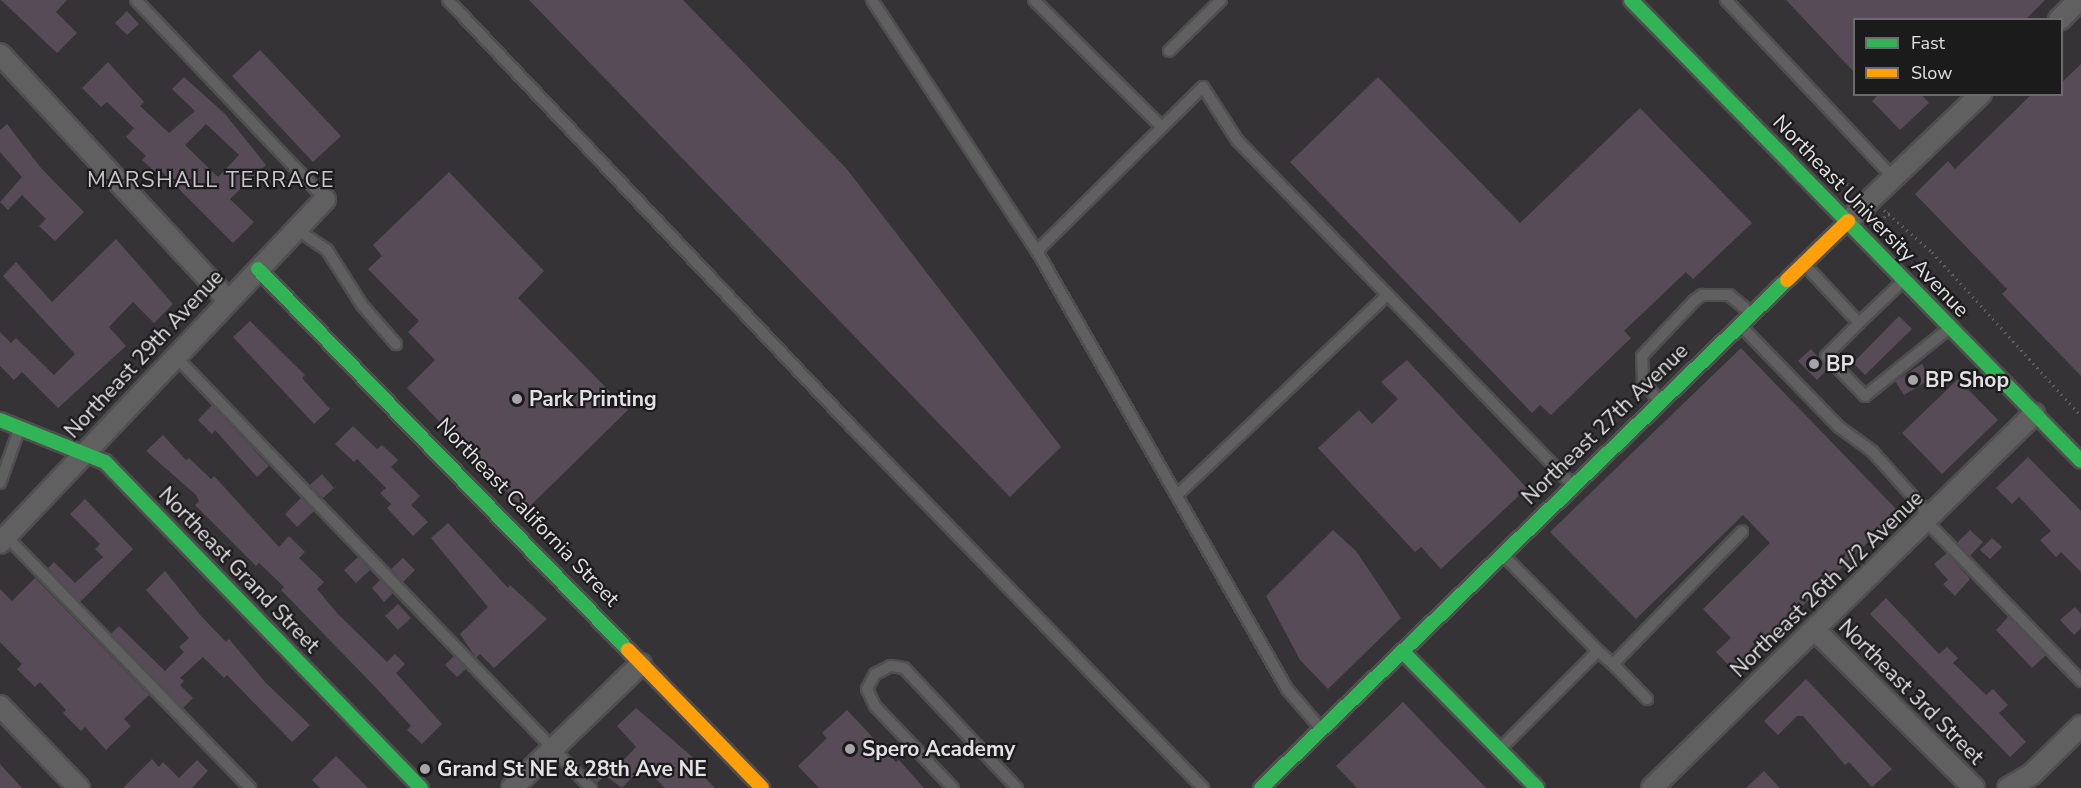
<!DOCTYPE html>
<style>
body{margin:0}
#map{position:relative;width:2081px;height:788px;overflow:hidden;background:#353335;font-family:"Nunito Sans",sans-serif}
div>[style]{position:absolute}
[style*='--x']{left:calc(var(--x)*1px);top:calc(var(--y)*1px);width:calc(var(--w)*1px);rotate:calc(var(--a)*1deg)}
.building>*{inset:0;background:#564b57}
.path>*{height:3px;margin-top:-1.5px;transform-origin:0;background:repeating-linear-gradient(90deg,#626162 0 1.5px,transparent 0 6px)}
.roads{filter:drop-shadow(2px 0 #504f50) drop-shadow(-2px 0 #504f50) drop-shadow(0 2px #504f50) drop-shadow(0 -2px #504f50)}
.lane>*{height:10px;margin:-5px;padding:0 5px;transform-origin:5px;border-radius:5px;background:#616061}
.street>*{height:20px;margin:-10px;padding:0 10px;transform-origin:10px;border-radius:10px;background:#616061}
.fast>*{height:14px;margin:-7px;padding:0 7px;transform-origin:7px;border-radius:7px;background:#30b455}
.slow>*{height:14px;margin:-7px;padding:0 7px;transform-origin:7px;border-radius:7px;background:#ff9f0a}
.dots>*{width:16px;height:16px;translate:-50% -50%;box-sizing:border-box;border:3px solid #1c1b1c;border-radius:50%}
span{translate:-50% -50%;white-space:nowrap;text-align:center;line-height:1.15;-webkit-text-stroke:4.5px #1c1b1c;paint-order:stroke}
.street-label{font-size:21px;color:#e3e1e3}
.poi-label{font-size:21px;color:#e3e1e3;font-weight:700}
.left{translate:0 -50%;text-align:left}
.neighbourhood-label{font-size:22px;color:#cac6cb;letter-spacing:1.5px}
.legend{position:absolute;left:1853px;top:18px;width:210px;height:78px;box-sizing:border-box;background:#1c1b1c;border:2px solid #6c6a6c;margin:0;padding:8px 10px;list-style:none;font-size:18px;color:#e3e1e3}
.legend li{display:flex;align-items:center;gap:12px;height:30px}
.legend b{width:30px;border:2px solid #6c6a6c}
</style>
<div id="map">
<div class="building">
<i style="clip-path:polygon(1px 0,67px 0,56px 12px,77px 33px,57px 53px)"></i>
<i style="clip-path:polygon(529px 0,683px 0,846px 168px,1061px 447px,1010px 497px)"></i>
<i style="clip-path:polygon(1786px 0,2045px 0,2025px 20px,1854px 20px,1854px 72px)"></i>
<i style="clip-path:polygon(127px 11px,139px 24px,127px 35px,115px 23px)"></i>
<i style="clip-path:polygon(260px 50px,341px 136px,313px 162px,232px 76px)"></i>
<i style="clip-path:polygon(evenodd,108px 62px,144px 102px,140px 106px,169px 133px,195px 111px,172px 89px,184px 77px,225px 114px,266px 165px,230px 199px,254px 222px,233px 243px,160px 170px,156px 173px,142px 160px,146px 156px,126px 137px,134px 128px,107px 102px,101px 107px,82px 88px,108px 62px,206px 124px,239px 155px,218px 177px,185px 145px,206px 124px)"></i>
<i style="clip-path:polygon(2081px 64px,2081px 376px,2002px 294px,2007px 289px,1915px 194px,1948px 161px,1955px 169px,2032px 94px,2061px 94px,2061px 83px)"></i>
<i style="clip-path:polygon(1378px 77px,1520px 223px,1640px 108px,1752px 223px,1693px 279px,1686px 272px,1624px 331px,1631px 338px,1551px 415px,1540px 405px,1532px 413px,1290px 162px)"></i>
<i style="clip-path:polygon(1879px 94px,1921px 94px,1929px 103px,1900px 130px,1872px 101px)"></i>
<i style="clip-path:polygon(7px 124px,41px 168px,84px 212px,55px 241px,39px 226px,46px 219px,22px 195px,8px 210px,0 202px,22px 177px,0 152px,0 130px)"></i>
<i style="clip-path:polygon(449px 172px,544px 271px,518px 298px,628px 410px,525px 511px,407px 388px,435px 360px,408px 332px,419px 321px,368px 269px,382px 256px,373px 245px)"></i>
<i style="clip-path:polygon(116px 239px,173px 304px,154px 323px,133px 302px,109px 327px,126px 346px,58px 408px,22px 372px,14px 380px,0 366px,0 332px,11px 343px,16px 338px,54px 375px,75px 354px,3px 276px,16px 262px,52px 302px)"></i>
<i style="clip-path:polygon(1899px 316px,1912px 329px,1865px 375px,1853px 363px)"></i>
<i style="clip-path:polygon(250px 321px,305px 375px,302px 378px,330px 409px,314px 424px,233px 337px)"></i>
<i style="clip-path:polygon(1741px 348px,1899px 512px,1735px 672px,1716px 652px,1731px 638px,1703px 609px,1770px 543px,1743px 515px,1636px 619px,1550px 532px)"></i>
<i style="clip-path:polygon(1811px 349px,1828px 369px,1817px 380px,1798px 361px)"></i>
<i style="clip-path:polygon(1407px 360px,1527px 488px,1441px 569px,1421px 547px,1415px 552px,1318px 448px,1359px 410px,1372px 424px,1398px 399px,1381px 382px)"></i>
<i style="clip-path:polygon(1922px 364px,1931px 379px,1904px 395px,1895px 381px)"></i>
<i style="clip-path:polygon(1958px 379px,1998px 420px,1942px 474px,1902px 433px)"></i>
<i style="clip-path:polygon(212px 405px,269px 466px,257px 477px,215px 430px,212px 434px,198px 420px)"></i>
<i style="clip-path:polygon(353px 426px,377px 449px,382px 445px,398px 460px,391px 467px,420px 496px,411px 505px,428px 522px,413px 536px,387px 508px,391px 504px,380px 493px,386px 488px,357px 459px,354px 462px,335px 444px)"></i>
<i style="clip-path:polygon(163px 435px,186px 460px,189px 458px,211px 479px,214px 476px,279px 547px,289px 536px,305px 552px,299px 558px,324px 582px,317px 589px,337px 613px,387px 662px,395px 654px,405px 664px,396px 673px,442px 724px,422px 744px,407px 730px,411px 726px,378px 690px,281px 590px,284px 587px,259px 563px,256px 566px,195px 505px,199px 501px,196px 495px,146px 451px)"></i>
<i style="clip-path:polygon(2028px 457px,2081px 511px,2081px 572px,2061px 552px,2056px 557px,2040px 540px,2051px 531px,2019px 497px,2012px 504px,1996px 488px)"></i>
<i style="clip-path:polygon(322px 474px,334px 488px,323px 498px,310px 485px)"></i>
<i style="clip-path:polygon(301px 498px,314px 511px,297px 527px,285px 514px)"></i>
<i style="clip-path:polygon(85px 499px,133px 549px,80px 602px,48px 568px,54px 562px,75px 583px,103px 557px,95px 549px,100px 544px,70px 514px)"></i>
<i style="clip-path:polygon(448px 523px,508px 588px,510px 585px,547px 619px,494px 668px,480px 654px,476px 658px,460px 634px,488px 607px,431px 538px)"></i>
<i style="clip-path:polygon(1333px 530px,1356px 551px,1401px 618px,1328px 689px,1300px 660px,1266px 596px)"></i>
<i style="clip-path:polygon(1970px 530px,1983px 542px,1970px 556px,1957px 543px)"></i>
<i style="clip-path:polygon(1992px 538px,2002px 547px,1990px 559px,1980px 550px)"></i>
<i style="clip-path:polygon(1947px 553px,1970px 579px,1955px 596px,1943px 584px,1948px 580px,1934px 564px)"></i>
<i style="clip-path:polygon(358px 557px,370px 570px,356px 583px,344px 570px)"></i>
<i style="clip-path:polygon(403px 558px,415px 570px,403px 582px,391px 569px)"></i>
<i style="clip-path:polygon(165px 571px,201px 616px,226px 642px,229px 639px,265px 682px,310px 725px,292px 742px,227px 675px,224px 678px,203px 657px,180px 678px,184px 681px,180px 685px,193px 698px,183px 708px,111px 634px,119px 626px,165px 671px,184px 652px,179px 647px,189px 638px,146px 590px)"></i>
<i style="clip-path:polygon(35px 578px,149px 695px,124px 719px,131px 726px,106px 750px,85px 727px,81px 731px,63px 713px,66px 710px,40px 682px,35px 687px,17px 669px,22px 664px,0 642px,0 589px,12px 601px)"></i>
<i style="clip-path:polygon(380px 580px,393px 593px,384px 602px,372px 588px)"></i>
<i style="clip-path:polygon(1886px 598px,1939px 654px,1947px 647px,1958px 658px,1953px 663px,1986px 695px,1993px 689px,2008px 705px,1999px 713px,2026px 742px,2010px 757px,1870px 614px)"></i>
<i style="clip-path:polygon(398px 604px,411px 618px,398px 630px,385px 616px)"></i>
<i style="clip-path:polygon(2075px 607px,2081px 614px,2081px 628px,2074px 635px,2060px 620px)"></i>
<i style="clip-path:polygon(2008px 617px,2046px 655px,2032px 668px,1996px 630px)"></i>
<i style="clip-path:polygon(454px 656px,466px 669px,457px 677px,445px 665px)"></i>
<i style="clip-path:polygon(1806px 679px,1892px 769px,1872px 787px,1849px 762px,1845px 765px,1803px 716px,1797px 716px,1778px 735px,1764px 721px)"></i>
<i style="clip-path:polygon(1403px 702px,1486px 788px,1357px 788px,1336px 766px)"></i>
<i style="clip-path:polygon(636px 708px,697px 761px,692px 765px,715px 788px,665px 788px,643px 766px,622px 788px,607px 777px,636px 747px,617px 726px)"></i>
<i style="clip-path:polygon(847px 710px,896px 762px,899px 760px,924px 788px,819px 788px,798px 766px,827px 738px,822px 733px)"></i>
<i style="clip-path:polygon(336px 756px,368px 788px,320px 788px,312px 780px)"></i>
<i style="clip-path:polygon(152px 759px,159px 767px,163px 762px,179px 778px,197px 760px,208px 771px,192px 788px,123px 788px)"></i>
<i style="clip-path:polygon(595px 763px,606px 775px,597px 783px,585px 771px)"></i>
<i style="clip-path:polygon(0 764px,22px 788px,0 788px)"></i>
<i style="clip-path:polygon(1764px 771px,1780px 788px,1746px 788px)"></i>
</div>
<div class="path">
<i style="--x:1842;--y:180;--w:15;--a:37"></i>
<i style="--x:1884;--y:210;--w:64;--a:41.2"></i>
<i style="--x:1932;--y:252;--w:222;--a:47.7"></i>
<i style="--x:1880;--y:222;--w:13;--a:-48"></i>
</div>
<div class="roads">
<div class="lane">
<i style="--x:136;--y:0;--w:274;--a:46.5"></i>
<i style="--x:448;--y:0;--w:588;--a:46.59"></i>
<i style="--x:852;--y:427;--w:504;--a:45.8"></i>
<i style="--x:872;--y:0;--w:300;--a:56.7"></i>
<i style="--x:1037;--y:251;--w:504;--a:60.28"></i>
<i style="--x:1287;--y:689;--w:54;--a:49.5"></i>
<i style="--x:1034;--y:0;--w:180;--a:44.8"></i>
<i style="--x:1726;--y:0;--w:245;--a:46.7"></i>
<i style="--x:1169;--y:51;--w:73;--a:-44.4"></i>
<i style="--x:296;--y:229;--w:37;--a:34"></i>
<i style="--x:327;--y:250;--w:65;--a:57.5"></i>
<i style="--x:362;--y:305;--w:52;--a:48.9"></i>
<i style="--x:1037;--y:251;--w:233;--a:-44.7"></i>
<i style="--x:1203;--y:87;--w:63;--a:57.3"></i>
<i style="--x:1237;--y:140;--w:484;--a:45.8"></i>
<i style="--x:1805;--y:265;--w:79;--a:47"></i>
<i style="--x:1859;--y:323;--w:61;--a:-43.7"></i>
<i style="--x:1859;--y:323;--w:47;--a:135"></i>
<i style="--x:1826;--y:356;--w:56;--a:45.7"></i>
<i style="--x:1865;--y:396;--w:107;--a:-38.9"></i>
<i style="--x:1741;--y:326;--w:141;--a:45.9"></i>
<i style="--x:1839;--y:427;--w:41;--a:36"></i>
<i style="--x:1872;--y:451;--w:89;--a:48.2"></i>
<i style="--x:175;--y:356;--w:600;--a:46.08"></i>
<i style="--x:1659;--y:401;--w:26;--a:-129"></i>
<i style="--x:1643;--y:381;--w:25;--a:-92"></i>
<i style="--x:1642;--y:356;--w:77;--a:-46.6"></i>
<i style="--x:1695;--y:300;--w:9;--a:-36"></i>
<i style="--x:1702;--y:295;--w:27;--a:0"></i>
<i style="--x:1729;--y:295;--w:27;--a:39"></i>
<i style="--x:0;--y:483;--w:56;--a:-70.3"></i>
<i style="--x:1177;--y:495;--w:290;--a:-43.6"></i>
<i style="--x:1926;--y:521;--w:223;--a:45.9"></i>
<i style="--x:6;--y:536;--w:351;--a:45.9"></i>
<i style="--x:1598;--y:651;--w:20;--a:41"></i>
<i style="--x:1613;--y:664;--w:185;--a:-45.7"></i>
<i style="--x:1613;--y:664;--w:49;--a:45.8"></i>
<i style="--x:1501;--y:748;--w:137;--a:-45"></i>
<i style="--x:1598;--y:651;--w:135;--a:-134.7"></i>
<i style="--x:953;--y:788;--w:113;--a:-133.6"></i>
<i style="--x:875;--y:706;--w:19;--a:-115"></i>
<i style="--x:867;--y:689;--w:17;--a:-62"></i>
<i style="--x:875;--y:674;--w:18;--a:-27"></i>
<i style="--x:891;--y:666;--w:13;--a:9"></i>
<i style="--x:904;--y:668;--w:165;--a:46.7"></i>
</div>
<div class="street">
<i style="--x:2059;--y:20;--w:28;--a:-45"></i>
<i style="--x:0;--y:54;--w:335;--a:47.2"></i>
<i style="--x:1848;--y:221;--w:184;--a:-43.7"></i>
<i style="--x:0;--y:543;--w:473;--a:-46.6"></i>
<i style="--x:1815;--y:630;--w:224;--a:44.8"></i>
<i style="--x:0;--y:706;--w:114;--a:46.1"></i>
<i style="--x:512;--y:788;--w:179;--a:-43.9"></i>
<i style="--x:1652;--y:788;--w:535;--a:-44.39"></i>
<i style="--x:2008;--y:788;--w:28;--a:-30"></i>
<i style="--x:2032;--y:774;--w:69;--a:-44.4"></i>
</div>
<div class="fast">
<i style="--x:1631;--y:0;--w:644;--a:45.69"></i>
<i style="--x:258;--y:269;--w:531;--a:45.84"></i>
<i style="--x:0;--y:420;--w:113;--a:21.8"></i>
<i style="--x:105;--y:462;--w:454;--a:45.9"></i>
<i style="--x:1403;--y:652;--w:191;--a:45.4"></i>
<i style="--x:1261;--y:788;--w:731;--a:-44"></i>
</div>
<div class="slow">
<i style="--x:1787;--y:280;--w:85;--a:-44"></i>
<i style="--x:628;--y:650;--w:192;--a:45.8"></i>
</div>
</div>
<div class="dots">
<i style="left:1814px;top:364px;background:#a6a4a6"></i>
<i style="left:1913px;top:380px;background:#a6a4a6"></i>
<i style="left:517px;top:399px;background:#a6a4a6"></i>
<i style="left:850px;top:749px;background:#a6a4a6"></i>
<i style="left:425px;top:769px;background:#a6a4a6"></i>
</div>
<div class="street-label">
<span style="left:1871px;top:216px;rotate:46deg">Northeast University Avenue</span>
<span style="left:144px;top:354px;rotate:-47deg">Northeast 29th Avenue</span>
<span style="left:1605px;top:424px;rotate:-44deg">Northeast 27th Avenue</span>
<span style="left:528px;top:512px;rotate:46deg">Northeast California Street</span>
<span style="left:239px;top:570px;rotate:46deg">Northeast Grand Street</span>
<span style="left:1827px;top:584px;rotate:-44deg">Northeast 26th 1/2 Avenue</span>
<span style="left:1911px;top:692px;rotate:45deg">Northeast 3rd Street</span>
</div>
<div class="poi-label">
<span class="left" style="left:1826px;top:364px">BP</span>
<span class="left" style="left:1925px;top:380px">BP Shop</span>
<span class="left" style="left:529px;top:399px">Park Printing</span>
<span class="left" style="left:862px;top:749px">Spero Academy</span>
<span class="left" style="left:437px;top:769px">Grand St NE &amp; 28th Ave NE</span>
</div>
<div class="neighbourhood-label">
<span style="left:211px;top:181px">MARSHALL TERRACE</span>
</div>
<ul class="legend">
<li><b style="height:8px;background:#30b455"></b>Fast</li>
<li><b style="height:8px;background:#ff9f0a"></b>Slow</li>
</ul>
</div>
